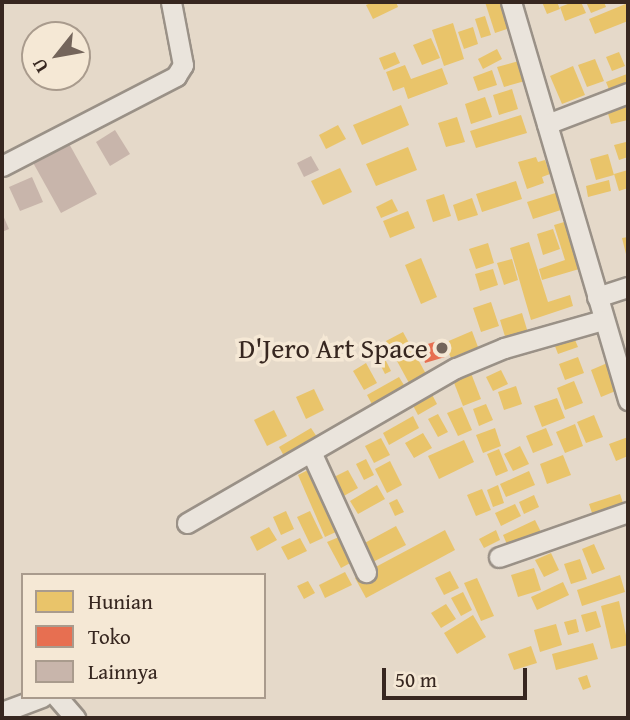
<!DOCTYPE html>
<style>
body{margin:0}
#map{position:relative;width:630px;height:720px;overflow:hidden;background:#e5d9c9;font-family:"Gentium Book Plus",serif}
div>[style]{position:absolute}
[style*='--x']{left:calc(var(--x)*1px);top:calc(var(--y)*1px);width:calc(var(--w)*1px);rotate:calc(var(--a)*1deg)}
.homes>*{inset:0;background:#e9c46a}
.shops>*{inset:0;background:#e76f51}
.building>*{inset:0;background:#c8b5ab}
.roads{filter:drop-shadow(2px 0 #9a9187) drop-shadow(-2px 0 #9a9187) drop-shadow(0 2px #9a9187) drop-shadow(0 -2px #9a9187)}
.minor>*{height:19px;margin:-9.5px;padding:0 9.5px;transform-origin:9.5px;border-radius:9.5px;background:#eae4dc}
.dots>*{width:19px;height:19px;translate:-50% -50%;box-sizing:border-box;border:4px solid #f5e8d5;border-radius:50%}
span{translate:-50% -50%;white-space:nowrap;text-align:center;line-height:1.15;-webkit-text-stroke:7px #f5e8d5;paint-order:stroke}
.poi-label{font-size:28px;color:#372720}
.right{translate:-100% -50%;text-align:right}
.frame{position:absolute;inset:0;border:4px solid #372720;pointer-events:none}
.legend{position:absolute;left:21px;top:573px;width:245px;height:126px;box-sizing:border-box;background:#f5e8d5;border:2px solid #a99b8d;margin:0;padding:9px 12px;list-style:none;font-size:21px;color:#372720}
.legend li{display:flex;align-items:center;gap:14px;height:35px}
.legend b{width:35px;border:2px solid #a99b8d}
.north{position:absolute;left:21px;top:21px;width:70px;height:70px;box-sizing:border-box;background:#f5e8d5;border:2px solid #a99b8d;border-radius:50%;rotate:239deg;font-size:19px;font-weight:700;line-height:28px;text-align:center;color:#372720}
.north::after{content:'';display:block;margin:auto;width:24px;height:32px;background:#74655b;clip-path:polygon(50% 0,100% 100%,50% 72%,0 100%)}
.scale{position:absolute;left:382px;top:668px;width:145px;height:32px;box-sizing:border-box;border:4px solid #372720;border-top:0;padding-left:9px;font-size:21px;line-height:24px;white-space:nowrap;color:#372720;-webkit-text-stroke:5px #f5e8d5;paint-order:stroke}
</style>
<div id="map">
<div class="homes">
<i style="clip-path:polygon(373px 2px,396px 2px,398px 7px,373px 19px,366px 5px)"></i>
<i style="clip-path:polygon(485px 2px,502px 2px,510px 28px,495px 33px)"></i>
<i style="clip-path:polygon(542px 2px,557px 2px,560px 9px,547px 14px)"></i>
<i style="clip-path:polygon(573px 2px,581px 2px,586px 13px,565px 21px,560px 7px)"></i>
<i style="clip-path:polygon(586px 2px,604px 2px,606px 7px,591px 13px)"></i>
<i style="clip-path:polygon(628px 3px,628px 21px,595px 34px,589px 19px)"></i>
<i style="clip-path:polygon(485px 16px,491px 35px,481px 38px,475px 19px)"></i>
<i style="clip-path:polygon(453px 23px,464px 59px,444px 66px,432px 30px)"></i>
<i style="clip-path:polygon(473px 27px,478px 44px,464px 49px,458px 32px)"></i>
<i style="clip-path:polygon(431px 38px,440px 58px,422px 65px,413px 45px)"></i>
<i style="clip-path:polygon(497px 49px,502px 59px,483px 69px,478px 59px)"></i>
<i style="clip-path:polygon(395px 52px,400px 63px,384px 70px,379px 58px)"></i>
<i style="clip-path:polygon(619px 52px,625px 66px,612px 71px,606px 57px)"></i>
<i style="clip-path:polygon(595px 59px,604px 81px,587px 87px,578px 65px)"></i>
<i style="clip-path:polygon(519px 61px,525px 81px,504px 87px,497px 67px)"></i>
<i style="clip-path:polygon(405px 65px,411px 79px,442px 68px,448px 84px,408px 99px,404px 87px,393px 91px,386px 72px)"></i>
<i style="clip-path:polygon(573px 66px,585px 95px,562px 104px,550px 76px)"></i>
<i style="clip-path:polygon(492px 70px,497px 85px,478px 91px,473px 77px)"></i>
<i style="clip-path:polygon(627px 74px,628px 91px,612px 97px,606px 82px)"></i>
<i style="clip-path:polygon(512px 89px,518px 109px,499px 115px,493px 95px)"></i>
<i style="clip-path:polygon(485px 97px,492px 117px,471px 124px,465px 104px)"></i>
<i style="clip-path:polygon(628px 104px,628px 120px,611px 124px,607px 110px)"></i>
<i style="clip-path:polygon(401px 105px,409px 125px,362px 145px,353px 125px)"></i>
<i style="clip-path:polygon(521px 115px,527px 133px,476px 148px,470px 131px)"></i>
<i style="clip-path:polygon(457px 117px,465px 142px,446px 147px,438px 123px)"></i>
<i style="clip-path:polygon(338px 125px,346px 139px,326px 149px,319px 135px)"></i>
<i style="clip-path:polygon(626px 142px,628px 157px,619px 160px,614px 145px)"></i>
<i style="clip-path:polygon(408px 147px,417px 170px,376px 186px,366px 164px)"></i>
<i style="clip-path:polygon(608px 154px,614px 175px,596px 180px,590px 159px)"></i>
<i style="clip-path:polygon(536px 157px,538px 162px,545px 160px,550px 174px,542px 177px,544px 183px,527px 189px,518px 162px)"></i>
<i style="clip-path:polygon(340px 168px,352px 192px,323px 205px,311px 181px)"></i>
<i style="clip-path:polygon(628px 170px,628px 188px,619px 191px,614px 174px)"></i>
<i style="clip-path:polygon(609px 180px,611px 191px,588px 197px,586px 186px)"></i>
<i style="clip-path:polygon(516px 181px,522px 199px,482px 212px,476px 194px)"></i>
<i style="clip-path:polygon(562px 191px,567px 208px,533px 219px,527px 202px)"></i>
<i style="clip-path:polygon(444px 194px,451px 216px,433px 222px,426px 200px)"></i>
<i style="clip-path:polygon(472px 198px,478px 215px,458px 221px,453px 205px)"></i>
<i style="clip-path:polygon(392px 199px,398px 211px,381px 218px,376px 207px)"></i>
<i style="clip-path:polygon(408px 211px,415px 228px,390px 238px,383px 221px)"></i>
<i style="clip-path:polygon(571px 220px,586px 267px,542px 280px,539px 269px,565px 260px,554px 225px)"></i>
<i style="clip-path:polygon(553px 229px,560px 249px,543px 255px,537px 234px)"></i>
<i style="clip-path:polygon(628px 237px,628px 258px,627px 258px,622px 238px)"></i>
<i style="clip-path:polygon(529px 242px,548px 302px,570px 295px,573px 306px,531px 320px,510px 248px)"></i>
<i style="clip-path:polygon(488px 243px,494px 263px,476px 269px,469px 249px)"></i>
<i style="clip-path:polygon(421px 258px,437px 297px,421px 304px,405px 265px)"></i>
<i style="clip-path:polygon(512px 259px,518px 280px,504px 285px,497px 263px)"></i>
<i style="clip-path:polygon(493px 269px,498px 285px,480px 291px,475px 274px)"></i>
<i style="clip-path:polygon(491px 302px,499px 326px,481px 332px,473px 308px)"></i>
<i style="clip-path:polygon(522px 313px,529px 336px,507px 343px,500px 320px)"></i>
<i style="clip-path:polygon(472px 331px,478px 347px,451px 358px,444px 343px)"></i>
<i style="clip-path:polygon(403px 332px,426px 374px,409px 383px,386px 341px)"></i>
<i style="clip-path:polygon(572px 333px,578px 347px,558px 354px,553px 341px)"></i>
<i style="clip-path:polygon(382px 353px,391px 371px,385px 374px,376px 356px)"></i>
<i style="clip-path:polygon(578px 357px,584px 373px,565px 380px,559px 364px)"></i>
<i style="clip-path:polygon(612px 361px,623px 388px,601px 397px,591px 370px)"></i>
<i style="clip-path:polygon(366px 363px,377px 383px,364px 390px,353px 371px)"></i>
<i style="clip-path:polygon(469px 368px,481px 399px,463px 406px,451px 375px)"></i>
<i style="clip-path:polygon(501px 370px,508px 384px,493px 391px,486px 377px)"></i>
<i style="clip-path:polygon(399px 377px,407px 390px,374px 408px,367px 395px)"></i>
<i style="clip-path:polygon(574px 381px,583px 403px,565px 410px,557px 388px)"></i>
<i style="clip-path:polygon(516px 386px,522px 404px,504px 410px,498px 392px)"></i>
<i style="clip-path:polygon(428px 387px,437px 404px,418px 415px,409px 398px)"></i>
<i style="clip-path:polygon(314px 389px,324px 410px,306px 419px,296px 397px)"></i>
<i style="clip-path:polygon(557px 398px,565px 418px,542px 427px,534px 406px)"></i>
<i style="clip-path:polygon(486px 404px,493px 420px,479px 426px,473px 409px)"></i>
<i style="clip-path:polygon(462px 407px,472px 430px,458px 436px,447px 413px)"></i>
<i style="clip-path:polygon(274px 410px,287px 436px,267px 446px,254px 420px)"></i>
<i style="clip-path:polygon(438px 414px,448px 432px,438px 437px,428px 419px)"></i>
<i style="clip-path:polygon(594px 415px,603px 437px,586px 443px,577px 422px)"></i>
<i style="clip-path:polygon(413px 416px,419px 428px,389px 445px,383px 433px)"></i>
<i style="clip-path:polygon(575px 424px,583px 446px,565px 453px,556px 432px)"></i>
<i style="clip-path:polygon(311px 428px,317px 437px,284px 456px,279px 447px)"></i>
<i style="clip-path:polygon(495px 428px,501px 446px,483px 453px,476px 435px)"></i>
<i style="clip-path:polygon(546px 428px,553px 445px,533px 453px,526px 436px)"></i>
<i style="clip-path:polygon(423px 433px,432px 448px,414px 458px,405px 443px)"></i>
<i style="clip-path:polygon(628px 437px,628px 456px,616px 461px,609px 444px)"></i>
<i style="clip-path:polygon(381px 438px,390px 455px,374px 463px,365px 446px)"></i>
<i style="clip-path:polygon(464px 440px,474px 462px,439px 479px,428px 456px)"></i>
<i style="clip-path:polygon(520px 446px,529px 464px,513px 471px,504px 454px)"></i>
<i style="clip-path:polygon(499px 449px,508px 471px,496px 476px,487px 454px)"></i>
<i style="clip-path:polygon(563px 455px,571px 475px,547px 484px,540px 464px)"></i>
<i style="clip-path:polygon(366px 459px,374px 475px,364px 480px,356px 464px)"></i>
<i style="clip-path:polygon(390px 461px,402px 485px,387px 493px,375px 469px)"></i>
<i style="clip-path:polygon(310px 469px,338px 531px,325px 537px,298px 475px)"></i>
<i style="clip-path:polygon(348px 470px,358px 488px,342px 497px,332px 478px)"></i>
<i style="clip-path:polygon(529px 471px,535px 485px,506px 497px,500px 484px)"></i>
<i style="clip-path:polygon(377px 485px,385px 499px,358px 514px,350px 501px)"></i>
<i style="clip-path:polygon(498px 485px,504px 503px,493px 507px,487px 490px)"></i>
<i style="clip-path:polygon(482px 489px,491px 510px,476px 516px,467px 495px)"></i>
<i style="clip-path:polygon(620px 494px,625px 509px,594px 519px,589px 504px)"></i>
<i style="clip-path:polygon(534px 495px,539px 507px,524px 514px,519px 502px)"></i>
<i style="clip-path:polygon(397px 499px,404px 512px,395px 516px,389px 503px)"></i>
<i style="clip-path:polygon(515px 504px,521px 516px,501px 526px,495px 513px)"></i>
<i style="clip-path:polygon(286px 511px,294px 529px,281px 535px,273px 517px)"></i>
<i style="clip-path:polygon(310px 511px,323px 538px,310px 544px,297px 517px)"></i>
<i style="clip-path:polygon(535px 520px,542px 534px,509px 549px,503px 535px)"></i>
<i style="clip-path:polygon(396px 526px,406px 545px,371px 563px,361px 545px)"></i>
<i style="clip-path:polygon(269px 527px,277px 540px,257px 551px,250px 537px)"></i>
<i style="clip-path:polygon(445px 530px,455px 550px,366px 598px,355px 578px)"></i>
<i style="clip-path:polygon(496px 530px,500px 540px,484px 548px,479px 539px)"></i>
<i style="clip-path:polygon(339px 537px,352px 562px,341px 568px,327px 542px)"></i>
<i style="clip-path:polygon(300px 538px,307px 551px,288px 560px,281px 547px)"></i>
<i style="clip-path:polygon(594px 544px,605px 569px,592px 574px,582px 549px)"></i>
<i style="clip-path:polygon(551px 553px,559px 570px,544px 577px,535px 560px)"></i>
<i style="clip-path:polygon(580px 559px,587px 579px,571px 584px,564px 564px)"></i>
<i style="clip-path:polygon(534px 568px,541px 590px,518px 597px,511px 575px)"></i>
<i style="clip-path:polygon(450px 571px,459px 588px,444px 595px,435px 578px)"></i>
<i style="clip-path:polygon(345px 572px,352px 585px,325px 598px,319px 585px)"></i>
<i style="clip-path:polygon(620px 575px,625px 592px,582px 606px,577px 590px)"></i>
<i style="clip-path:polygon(477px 578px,494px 616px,481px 621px,464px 583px)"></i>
<i style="clip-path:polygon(308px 581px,315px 593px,304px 599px,297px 586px)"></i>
<i style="clip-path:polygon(563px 582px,569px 595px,537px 610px,531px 597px)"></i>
<i style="clip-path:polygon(463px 592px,472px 610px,461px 616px,451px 598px)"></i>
<i style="clip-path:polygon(619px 601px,628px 645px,611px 649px,601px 606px)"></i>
<i style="clip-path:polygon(446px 604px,456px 619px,441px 628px,431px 613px)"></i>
<i style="clip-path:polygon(596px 611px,601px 627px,586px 632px,581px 615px)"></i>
<i style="clip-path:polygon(473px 615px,486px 637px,457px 654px,444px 633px)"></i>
<i style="clip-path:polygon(576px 619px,579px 632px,568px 635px,564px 622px)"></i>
<i style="clip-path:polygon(556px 624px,562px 645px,540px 652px,534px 630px)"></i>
<i style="clip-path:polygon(593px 643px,598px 659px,556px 670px,552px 654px)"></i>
<i style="clip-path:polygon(531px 646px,537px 663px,514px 670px,508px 654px)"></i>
<i style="clip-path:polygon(587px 675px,591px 687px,583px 690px,578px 678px)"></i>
</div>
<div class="shops">
<i style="clip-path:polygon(441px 340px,445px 357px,425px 363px,421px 346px)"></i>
</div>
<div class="building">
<i style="clip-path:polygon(115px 130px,130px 154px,110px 166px,96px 142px)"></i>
<i style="clip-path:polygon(67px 140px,97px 194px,61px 213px,31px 159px)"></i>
<i style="clip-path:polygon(311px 156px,319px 170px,304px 177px,297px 163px)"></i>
<i style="clip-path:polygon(32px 177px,43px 202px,20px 211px,9px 187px)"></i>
<i style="clip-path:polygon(2px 213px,9px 229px,2px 232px)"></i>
</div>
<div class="roads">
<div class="minor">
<i style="--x:511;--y:2;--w:415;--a:73.6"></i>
<i style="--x:547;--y:124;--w:87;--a:-20.9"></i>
<i style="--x:2;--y:166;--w:196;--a:-27.3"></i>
<i style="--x:176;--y:76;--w:13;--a:-58"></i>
<i style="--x:183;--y:65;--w:64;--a:-100.8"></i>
<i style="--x:597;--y:297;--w:33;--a:-18"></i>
<i style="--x:312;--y:454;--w:130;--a:65.4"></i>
<i style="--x:187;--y:523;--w:310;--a:-30"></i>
<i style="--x:456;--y:368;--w:52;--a:-22.6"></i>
<i style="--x:504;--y:348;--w:103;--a:-15.8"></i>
<i style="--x:499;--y:557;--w:137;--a:-19.2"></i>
<i style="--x:57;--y:697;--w:28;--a:49"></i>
<i style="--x:2;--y:712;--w:43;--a:-20.6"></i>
</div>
</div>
<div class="dots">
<i style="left:442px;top:348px;background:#74655b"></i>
</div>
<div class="poi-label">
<span class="right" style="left:428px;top:348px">D'Jero Art Space</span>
</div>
<div class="frame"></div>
<ul class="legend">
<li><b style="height:19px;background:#e9c46a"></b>Hunian</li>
<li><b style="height:19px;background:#e76f51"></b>Toko</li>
<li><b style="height:19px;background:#c8b5ab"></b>Lainnya</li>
</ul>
<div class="north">U</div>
<div class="scale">50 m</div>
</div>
